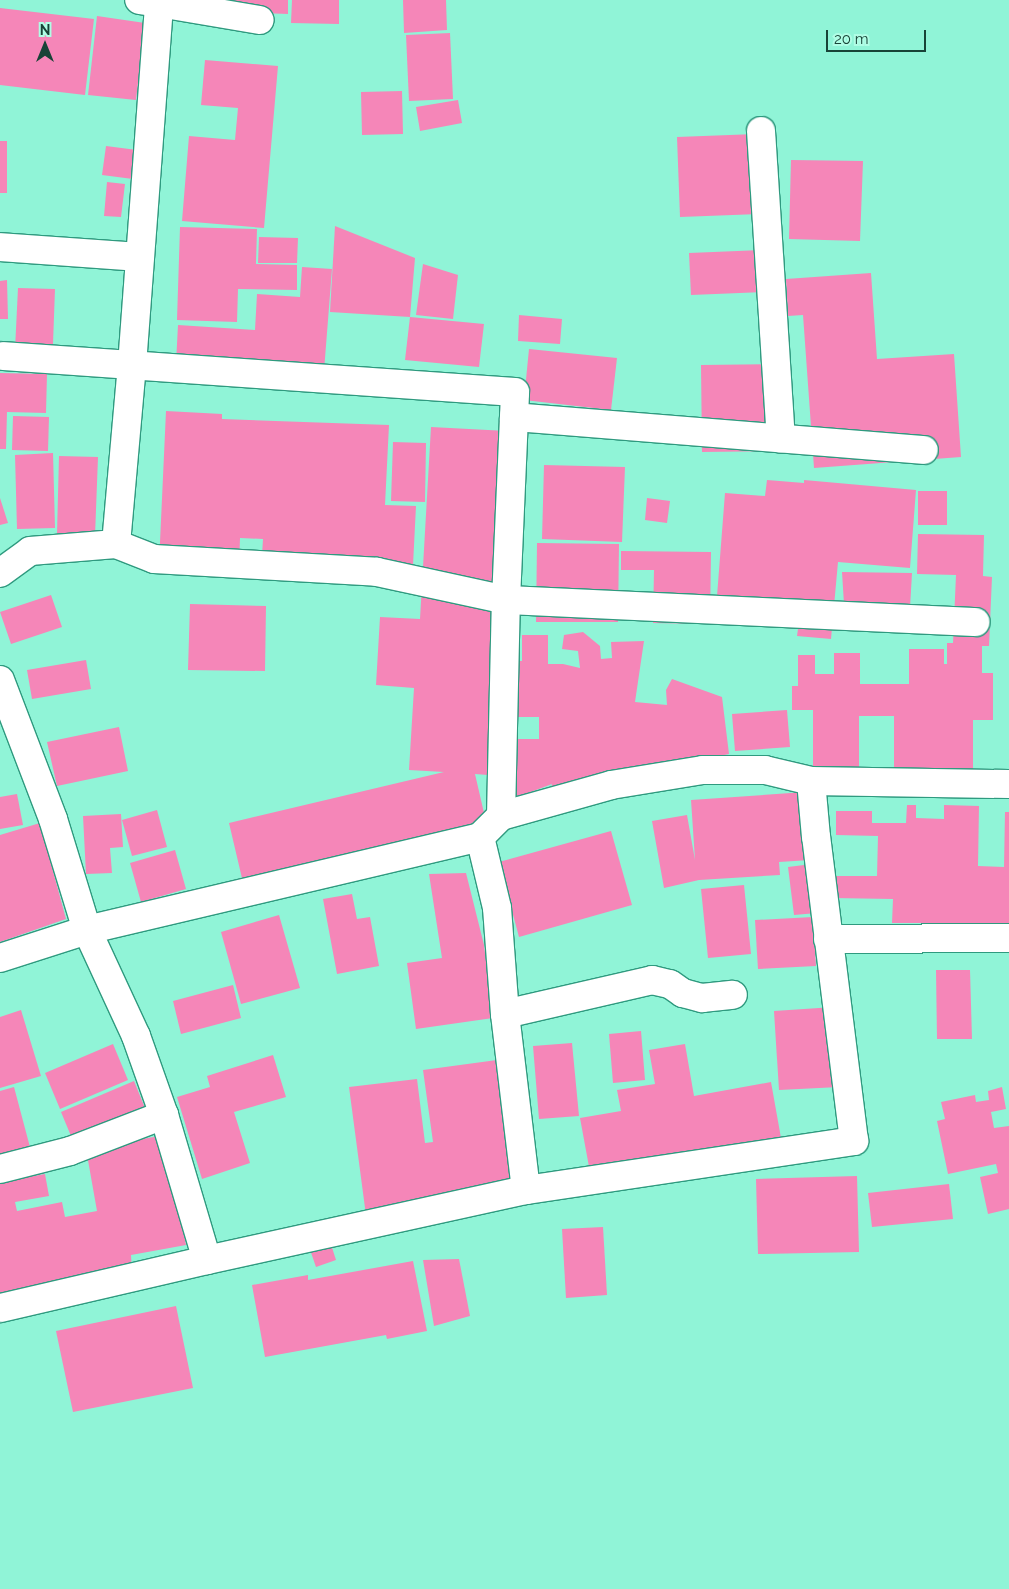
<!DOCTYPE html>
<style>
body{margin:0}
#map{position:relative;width:1009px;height:1589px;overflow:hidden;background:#90f4d7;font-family:Raleway,sans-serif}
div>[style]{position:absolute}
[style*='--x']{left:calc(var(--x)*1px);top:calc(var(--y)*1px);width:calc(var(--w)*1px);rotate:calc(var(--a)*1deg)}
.building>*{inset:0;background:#f586b8}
.roads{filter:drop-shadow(1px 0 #2f9a7f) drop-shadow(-1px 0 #2f9a7f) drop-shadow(0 1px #2f9a7f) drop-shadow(0 -1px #2f9a7f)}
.street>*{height:28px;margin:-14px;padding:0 14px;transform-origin:14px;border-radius:14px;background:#fff}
span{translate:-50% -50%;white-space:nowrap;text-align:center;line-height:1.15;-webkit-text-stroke:4px #b0fde5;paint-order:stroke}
.north{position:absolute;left:20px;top:20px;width:50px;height:50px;-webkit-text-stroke:4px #b0fde5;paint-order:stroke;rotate:0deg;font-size:14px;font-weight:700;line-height:20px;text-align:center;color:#184337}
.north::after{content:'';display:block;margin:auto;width:18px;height:22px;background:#184337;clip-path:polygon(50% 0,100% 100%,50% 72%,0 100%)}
.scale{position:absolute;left:826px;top:30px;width:100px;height:22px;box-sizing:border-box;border:2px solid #184337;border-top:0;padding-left:6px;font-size:15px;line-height:18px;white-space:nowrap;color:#184337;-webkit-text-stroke:4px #b0fde5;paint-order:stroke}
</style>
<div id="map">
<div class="building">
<i style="clip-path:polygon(212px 0,288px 0,288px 14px,212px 11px)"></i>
<i style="clip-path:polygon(292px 0,339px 0,339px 24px,291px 23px)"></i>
<i style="clip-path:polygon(403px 0,446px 0,447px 30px,404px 33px)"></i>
<i style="clip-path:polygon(0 8px,94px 19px,85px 95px,0 85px)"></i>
<i style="clip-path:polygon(97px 16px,145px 23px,136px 100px,88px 95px)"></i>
<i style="clip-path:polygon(450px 33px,453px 99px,409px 101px,406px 35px)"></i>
<i style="clip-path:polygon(205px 60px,278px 66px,264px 228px,182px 221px,189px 136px,235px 140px,238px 108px,201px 105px)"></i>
<i style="clip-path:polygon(402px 91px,403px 134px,362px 135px,361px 92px)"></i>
<i style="clip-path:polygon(458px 100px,462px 123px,420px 131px,416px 107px)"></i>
<i style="clip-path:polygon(756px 134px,759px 214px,680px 217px,677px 137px)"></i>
<i style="clip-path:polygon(0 141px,7px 141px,7px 193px,0 193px)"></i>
<i style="clip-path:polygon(106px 146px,137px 150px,133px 179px,102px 175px)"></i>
<i style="clip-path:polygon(791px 160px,863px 161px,860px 241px,789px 239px)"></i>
<i style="clip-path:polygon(107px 182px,125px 184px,121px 217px,104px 216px)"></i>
<i style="clip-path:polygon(335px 226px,415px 258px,410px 317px,330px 312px)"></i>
<i style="clip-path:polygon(180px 227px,257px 229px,256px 264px,297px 265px,297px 290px,238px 289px,237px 322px,177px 320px)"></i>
<i style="clip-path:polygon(259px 237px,298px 238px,297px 263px,258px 263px)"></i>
<i style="clip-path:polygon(762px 250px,764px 292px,691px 295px,689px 253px)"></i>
<i style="clip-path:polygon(423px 264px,458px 275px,453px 319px,416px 315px)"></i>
<i style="clip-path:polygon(302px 267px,332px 269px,324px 371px,176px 363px,178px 325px,255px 330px,257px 294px,300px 297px)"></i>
<i style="clip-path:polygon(871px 273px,877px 359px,954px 354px,961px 457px,814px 468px,803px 315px,788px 316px,786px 279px)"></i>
<i style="clip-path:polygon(7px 280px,8px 319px,0 319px,0 281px)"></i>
<i style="clip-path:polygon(18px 288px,55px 289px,52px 371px,14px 370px)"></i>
<i style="clip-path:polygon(519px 315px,562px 319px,560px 344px,518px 341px)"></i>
<i style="clip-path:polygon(410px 317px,484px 324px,479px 367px,405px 360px)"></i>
<i style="clip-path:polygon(529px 349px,617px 358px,611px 410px,524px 400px)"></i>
<i style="clip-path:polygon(776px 364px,778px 451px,702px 452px,701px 365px)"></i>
<i style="clip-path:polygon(0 373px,47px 374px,46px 413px,7px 412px,6px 449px,0 449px)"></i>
<i style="clip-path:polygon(166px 411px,222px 414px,222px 419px,389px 425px,385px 505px,416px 506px,412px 585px,261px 572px,263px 539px,240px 538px,239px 568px,159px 564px)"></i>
<i style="clip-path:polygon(13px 416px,49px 417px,48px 451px,12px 450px)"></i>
<i style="clip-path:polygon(431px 427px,507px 431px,488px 775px,475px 774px,487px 826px,245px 891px,229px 823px,444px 772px,409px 770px,414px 688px,376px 685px,380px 617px,420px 619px)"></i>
<i style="clip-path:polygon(393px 442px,426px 443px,425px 502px,391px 501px)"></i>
<i style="clip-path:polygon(53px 453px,55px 528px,17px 529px,15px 455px)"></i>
<i style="clip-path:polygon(59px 456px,98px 457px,95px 536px,57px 534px)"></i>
<i style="clip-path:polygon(544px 465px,625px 467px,622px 542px,542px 539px)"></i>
<i style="clip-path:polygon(767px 480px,804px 483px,804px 480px,916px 490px,910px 568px,838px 562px,831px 639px,797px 636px,798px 629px,715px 622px,725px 493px,765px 496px)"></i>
<i style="clip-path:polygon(918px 491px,947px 491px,947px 525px,918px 525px)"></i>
<i style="clip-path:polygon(0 498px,8px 523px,0 525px)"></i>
<i style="clip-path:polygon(647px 498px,670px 501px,667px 523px,645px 520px)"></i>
<i style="clip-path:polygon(918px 534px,984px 535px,983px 576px,992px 577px,989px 646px,982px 646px,982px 673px,993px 673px,993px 720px,973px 720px,973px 772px,894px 772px,894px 716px,859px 716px,859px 775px,813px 775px,813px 710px,792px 710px,792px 686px,798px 686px,798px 655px,815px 655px,815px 674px,834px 674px,834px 653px,860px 653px,860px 684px,909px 684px,909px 649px,944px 649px,944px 664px,947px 664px,947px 643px,953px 643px,956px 575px,917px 574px)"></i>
<i style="clip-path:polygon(537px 543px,619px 544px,618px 622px,536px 622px)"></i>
<i style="clip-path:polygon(621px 551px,711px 552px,710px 624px,653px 623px,654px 570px,621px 570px)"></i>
<i style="clip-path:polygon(842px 572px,912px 573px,910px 608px,844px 604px)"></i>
<i style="clip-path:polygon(51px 595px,62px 627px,11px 644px,0 612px)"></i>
<i style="clip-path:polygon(190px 604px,266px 606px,265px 671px,188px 670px)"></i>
<i style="clip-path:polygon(583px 632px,600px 646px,601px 659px,612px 658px,611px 642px,644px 641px,635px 702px,667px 705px,666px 690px,672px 679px,722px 697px,729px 754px,550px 793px,552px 784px,512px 799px,511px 739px,539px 739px,539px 717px,514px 717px,513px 661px,522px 661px,522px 635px,548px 635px,548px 664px,563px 664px,580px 668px,578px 651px,562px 649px,564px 635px)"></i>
<i style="clip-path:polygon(86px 660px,91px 689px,32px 699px,27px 670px)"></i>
<i style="clip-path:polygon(787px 710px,790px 747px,735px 751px,732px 714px)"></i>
<i style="clip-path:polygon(119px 727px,128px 771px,57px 786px,47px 742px)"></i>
<i style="clip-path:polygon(805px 792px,810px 860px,779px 862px,780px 875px,699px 880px,664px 888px,652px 821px,687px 815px,695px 860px,691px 800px)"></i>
<i style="clip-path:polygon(17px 794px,23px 825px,0 829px,0 797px)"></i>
<i style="clip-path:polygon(907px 805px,916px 805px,916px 818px,944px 819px,944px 805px,979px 806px,978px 866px,1004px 867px,1005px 812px,1009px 812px,1009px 932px,934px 931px,936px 923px,892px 923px,893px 899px,832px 898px,832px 876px,877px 876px,878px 836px,836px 835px,836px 811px,872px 811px,872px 823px,906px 823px)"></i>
<i style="clip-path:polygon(157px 810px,167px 847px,132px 856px,122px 820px)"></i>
<i style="clip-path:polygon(121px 814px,123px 847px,110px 848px,112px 873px,86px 874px,83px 816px)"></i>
<i style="clip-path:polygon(40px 823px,66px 919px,0 942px,0 835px)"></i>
<i style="clip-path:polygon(611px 831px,632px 905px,519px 937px,499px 862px)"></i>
<i style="clip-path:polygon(175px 850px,186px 889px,141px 902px,130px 863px)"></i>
<i style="clip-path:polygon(812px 864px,817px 913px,794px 915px,788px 867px)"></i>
<i style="clip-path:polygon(466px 873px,484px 945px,493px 1018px,416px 1029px,407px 963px,442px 958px,429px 874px)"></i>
<i style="clip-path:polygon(744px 885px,751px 954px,708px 958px,701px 889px)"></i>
<i style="clip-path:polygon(352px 894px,357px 919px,370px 917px,379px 966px,337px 974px,323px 899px)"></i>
<i style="clip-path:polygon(279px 915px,300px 988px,241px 1004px,221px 932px)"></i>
<i style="clip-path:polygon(813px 917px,816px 966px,758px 969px,755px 920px)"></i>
<i style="clip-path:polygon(936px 970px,970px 970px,972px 1039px,937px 1039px)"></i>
<i style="clip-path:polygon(233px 985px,241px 1018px,181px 1034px,173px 1001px)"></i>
<i style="clip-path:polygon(834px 1007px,839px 1087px,779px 1090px,774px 1011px)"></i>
<i style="clip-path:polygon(21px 1010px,41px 1076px,0 1088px,0 1017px)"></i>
<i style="clip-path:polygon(641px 1031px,645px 1080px,613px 1083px,609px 1034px)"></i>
<i style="clip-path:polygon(572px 1043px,579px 1116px,539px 1119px,533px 1046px)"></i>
<i style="clip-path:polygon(113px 1044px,128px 1080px,60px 1109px,45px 1073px)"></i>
<i style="clip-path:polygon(685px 1044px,694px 1096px,771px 1082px,781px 1138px,744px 1144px,592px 1183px,580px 1118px,621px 1111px,617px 1090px,655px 1084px,649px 1050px)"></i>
<i style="clip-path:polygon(273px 1055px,286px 1097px,234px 1112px,250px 1163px,202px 1179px,177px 1097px,210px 1087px,207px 1076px)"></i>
<i style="clip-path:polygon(497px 1060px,516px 1202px,367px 1223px,349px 1087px,417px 1079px,425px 1143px,433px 1142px,423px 1070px)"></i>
<i style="clip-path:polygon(134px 1081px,149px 1118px,76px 1148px,61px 1112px)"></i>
<i style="clip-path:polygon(14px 1087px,31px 1151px,0 1159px,0 1091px)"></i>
<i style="clip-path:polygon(1002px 1087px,1006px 1109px,991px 1112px,994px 1128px,1009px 1126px,1009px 1209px,988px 1214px,980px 1177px,998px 1173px,996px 1164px,948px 1174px,937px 1121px,945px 1119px,941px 1102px,975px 1095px,976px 1102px,989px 1100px,988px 1091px)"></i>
<i style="clip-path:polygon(165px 1135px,186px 1245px,131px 1255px,132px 1273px,0 1298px,0 1182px,45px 1174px,49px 1196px,15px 1202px,17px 1211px,62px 1202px,65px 1217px,97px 1211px,86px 1149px)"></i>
<i style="clip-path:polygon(857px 1176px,859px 1252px,758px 1254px,756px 1179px)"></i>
<i style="clip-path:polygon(949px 1184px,953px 1219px,872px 1227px,868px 1193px)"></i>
<i style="clip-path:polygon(603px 1227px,607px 1295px,566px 1298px,562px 1229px)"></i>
<i style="clip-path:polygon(327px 1232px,336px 1260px,316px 1267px,306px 1238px)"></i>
<i style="clip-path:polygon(459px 1259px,470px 1316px,434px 1326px,423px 1260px)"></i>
<i style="clip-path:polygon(413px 1261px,427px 1331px,387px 1339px,386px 1335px,265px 1357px,252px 1285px,308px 1275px,308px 1280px)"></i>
<i style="clip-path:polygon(176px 1306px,193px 1388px,73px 1412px,56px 1331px)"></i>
</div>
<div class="roads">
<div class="street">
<i style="--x:160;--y:0;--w:3;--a:108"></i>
<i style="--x:159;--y:3;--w:102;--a:9.6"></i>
<i style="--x:761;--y:131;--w:308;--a:86.3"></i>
<i style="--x:0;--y:247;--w:140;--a:4.1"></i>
<i style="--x:514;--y:417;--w:411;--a:4.6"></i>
<i style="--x:116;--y:544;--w:41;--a:21.5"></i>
<i style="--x:154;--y:559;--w:223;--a:3.3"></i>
<i style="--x:377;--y:572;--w:132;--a:12.2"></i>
<i style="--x:506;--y:600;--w:470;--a:2.7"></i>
<i style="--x:0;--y:573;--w:37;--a:-36"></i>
<i style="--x:30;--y:551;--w:86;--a:-4.7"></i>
<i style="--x:116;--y:544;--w:180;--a:-84.9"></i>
<i style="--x:132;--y:365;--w:129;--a:-176"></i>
<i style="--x:0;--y:680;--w:149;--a:69.1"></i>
<i style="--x:53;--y:819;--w:116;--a:73"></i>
<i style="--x:87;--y:930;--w:404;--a:-13.3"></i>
<i style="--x:480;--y:837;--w:30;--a:-45"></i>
<i style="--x:501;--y:816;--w:216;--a:-88.7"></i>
<i style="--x:506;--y:600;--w:208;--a:-87.5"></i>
<i style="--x:515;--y:392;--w:384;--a:-176"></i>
<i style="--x:132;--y:365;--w:363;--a:-85.7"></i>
<i style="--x:159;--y:3;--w:20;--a:-171"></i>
<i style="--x:501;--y:816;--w:114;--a:-15.7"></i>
<i style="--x:611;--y:785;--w:93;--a:-9.3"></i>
<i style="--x:703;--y:770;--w:62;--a:0"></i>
<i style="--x:765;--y:770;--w:47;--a:13.4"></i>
<i style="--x:811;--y:781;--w:198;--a:0.9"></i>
<i style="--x:480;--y:837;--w:73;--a:76.5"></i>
<i style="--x:497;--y:908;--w:106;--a:85.7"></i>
<i style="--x:505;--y:1014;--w:177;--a:83.2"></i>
<i style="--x:828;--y:939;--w:181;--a:-0.3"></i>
<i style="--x:0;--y:958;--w:91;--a:-17.8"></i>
<i style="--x:87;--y:930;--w:117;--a:65.2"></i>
<i style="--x:136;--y:1036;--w:84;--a:70.5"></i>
<i style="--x:164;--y:1115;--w:151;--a:73.5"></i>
<i style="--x:207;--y:1260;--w:212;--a:166.9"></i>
<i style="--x:505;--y:1014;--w:151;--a:-13"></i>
<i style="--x:652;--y:980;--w:18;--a:13"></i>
<i style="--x:670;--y:984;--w:16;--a:35"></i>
<i style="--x:683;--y:993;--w:20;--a:15"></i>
<i style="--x:702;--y:998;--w:31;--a:-6"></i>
<i style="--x:0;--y:1169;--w:72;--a:-14.4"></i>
<i style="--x:70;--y:1151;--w:101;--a:-21"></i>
<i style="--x:207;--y:1260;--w:327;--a:-12.4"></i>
<i style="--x:526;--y:1190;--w:332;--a:-8.5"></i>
<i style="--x:854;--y:1141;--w:306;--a:-97.1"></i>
<i style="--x:816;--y:837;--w:56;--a:-95.1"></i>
</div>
</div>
<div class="north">N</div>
<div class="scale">20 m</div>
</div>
